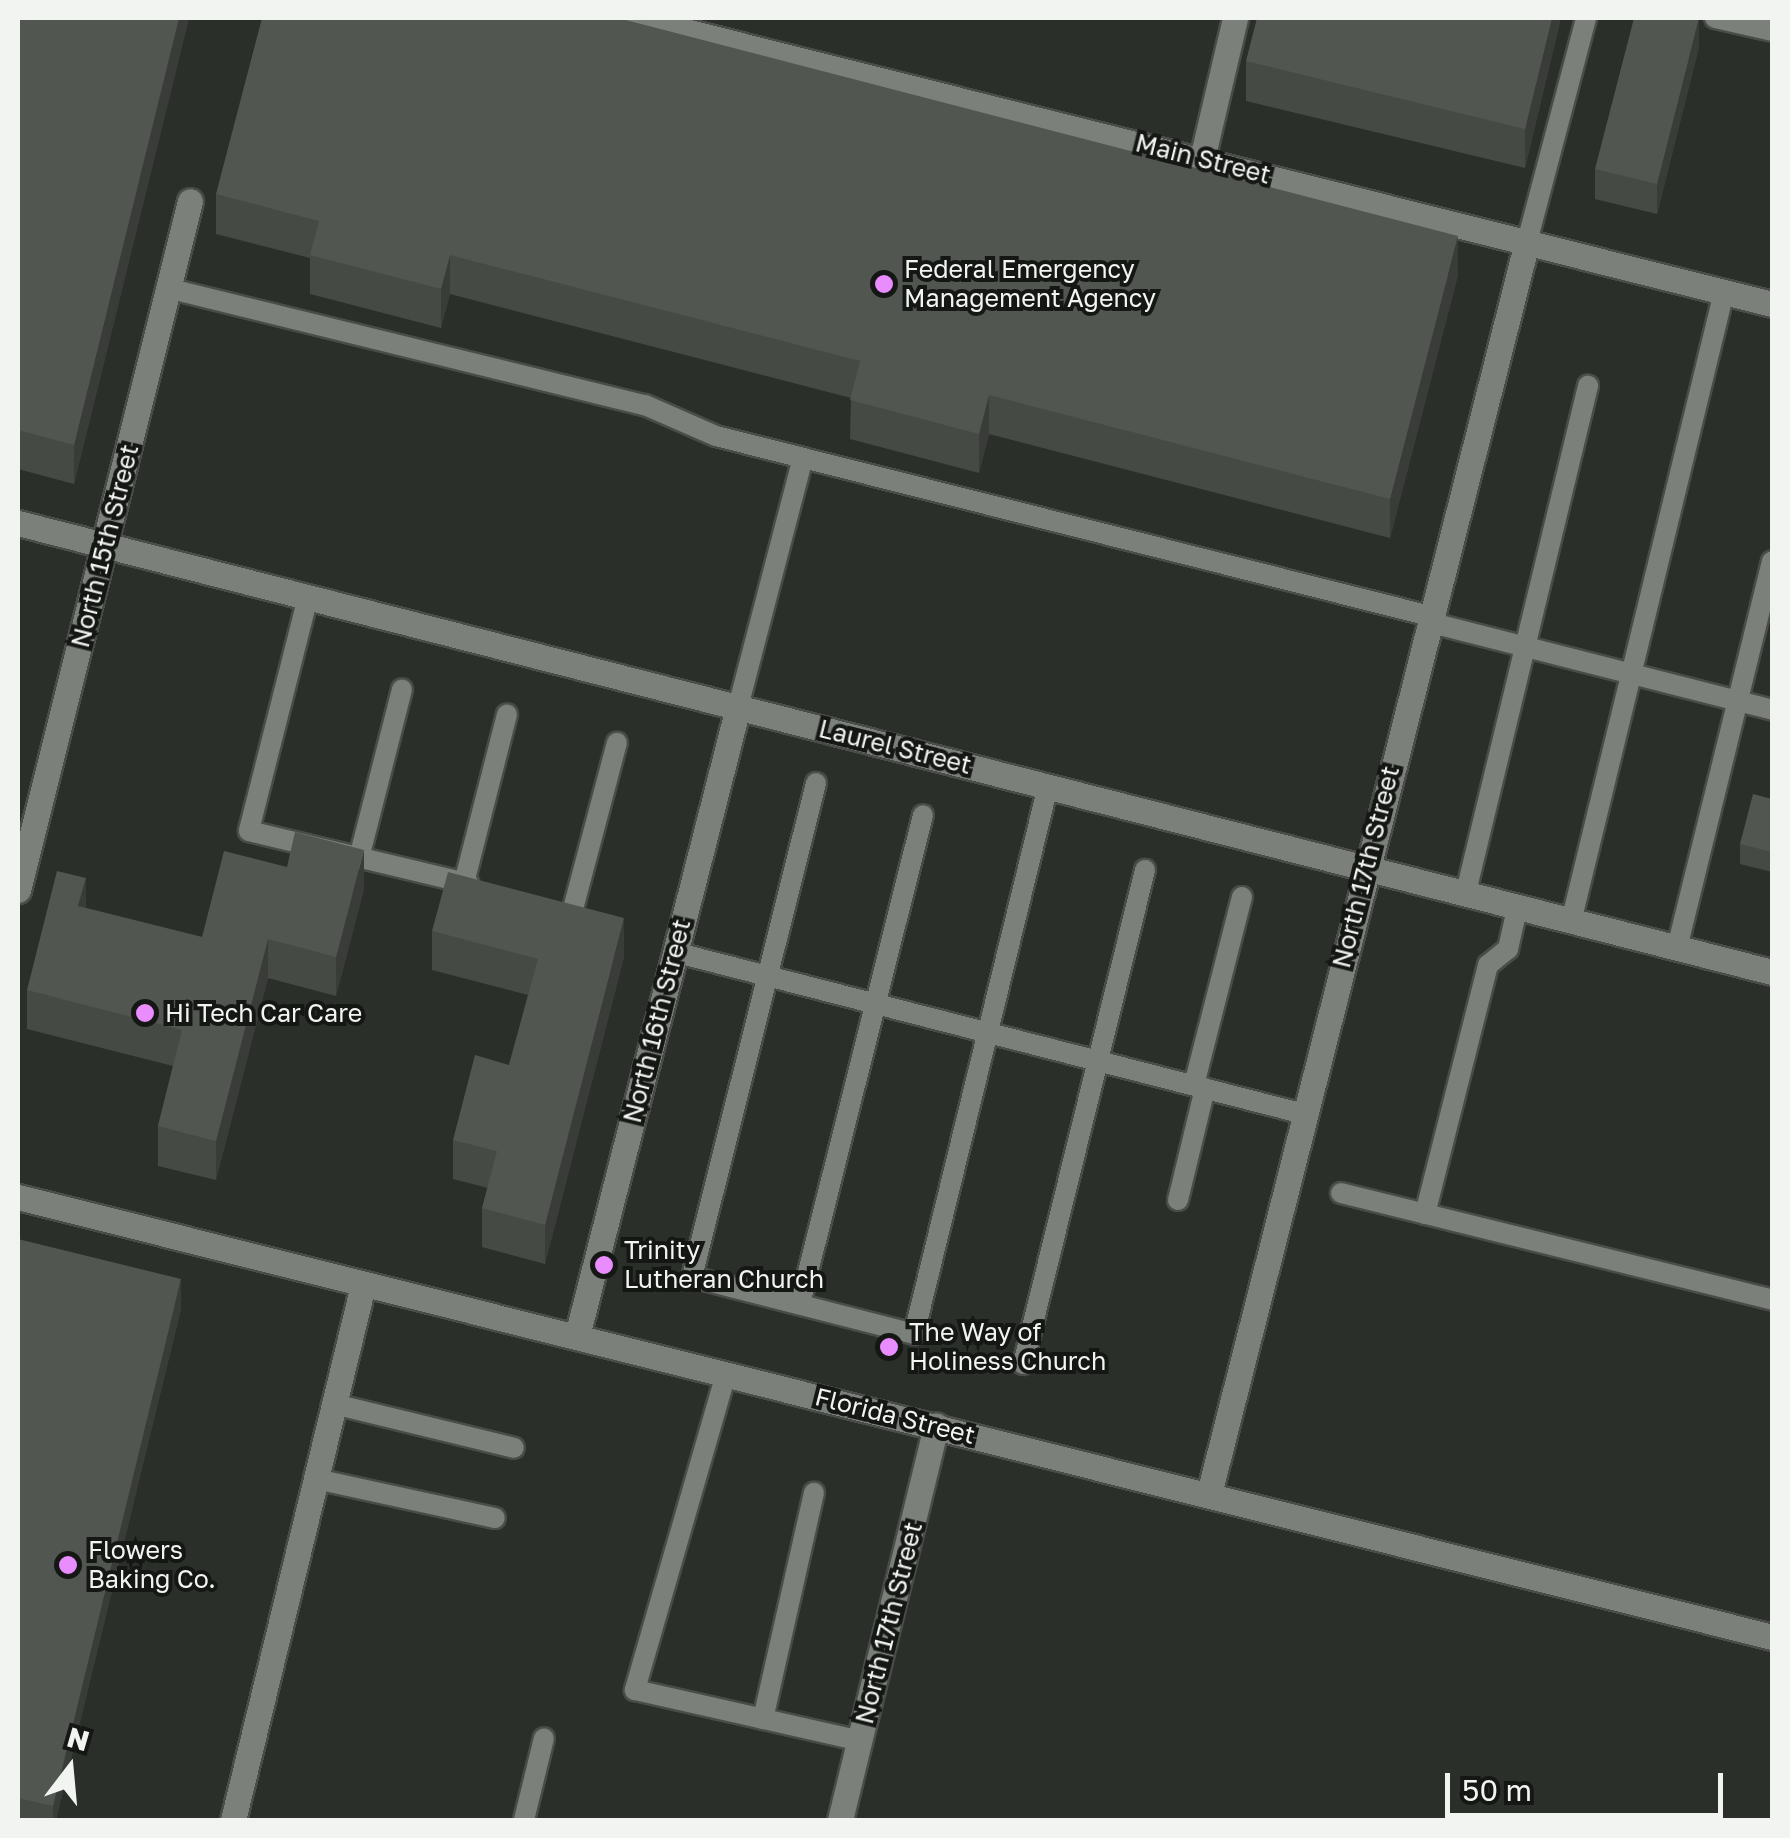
<!DOCTYPE html>
<style>
body{margin:0}
#map{position:relative;width:1790px;height:1838px;overflow:hidden;background:#2b2f2a;font-family:"Golos Text",sans-serif}
div>[style]{position:absolute}
[style*='--x']{left:calc(var(--x)*1px);top:calc(var(--y)*1px);width:calc(var(--w)*1px);rotate:calc(var(--a)*1deg)}
.roads{filter:drop-shadow(2px 0 #494c48) drop-shadow(-2px 0 #494c48) drop-shadow(0 2px #494c48) drop-shadow(0 -2px #494c48)}
.lane>*{height:20px;margin:-10px;padding:0 10px;transform-origin:10px;border-radius:10px;background:#7b807a}
.street>*{height:25px;margin:-12.5px;padding:0 12.5px;transform-origin:12.5px;border-radius:12.5px;background:#7b807a}
.secondary>*{height:25px;margin:-12.5px;padding:0 12.5px;transform-origin:12.5px;border-radius:12.5px;background:#7b807a}
.wall>*{inset:0;background:#464a45}
.shaded-wall>*{inset:0;background:#393c38}
.building>*{inset:0;background:#515650}
.dots>*{width:28px;height:28px;translate:-50% -50%;box-sizing:border-box;border:5px solid #151714;border-radius:50%}
span{translate:-50% -50%;white-space:nowrap;text-align:center;line-height:1.15;-webkit-text-stroke:8px #151714;paint-order:stroke}
.street-label{font-size:25px;color:#f1f4f1}
.poi-label{font-size:25px;color:#f1f4f1}
.left{translate:0 -50%;text-align:left}
.frame{position:absolute;inset:0;border:20px solid #f1f4f1;pointer-events:none}
.north{position:absolute;left:20px;top:1718px;width:100px;height:100px;-webkit-text-stroke:8px #151714;paint-order:stroke;rotate:16deg;font-size:28px;font-weight:700;line-height:40px;text-align:center;color:#f1f4f1}
.north::after{content:'';display:block;margin:auto;width:35px;height:45px;background:#f1f4f1;clip-path:polygon(50% 0,100% 100%,50% 72%,0 100%)}
.scale{position:absolute;left:1445px;top:1773px;width:278px;height:45px;box-sizing:border-box;border:5px solid #f1f4f1;border-top:0;padding-left:12px;font-size:30px;line-height:35px;white-space:nowrap;color:#f1f4f1;-webkit-text-stroke:8px #151714;paint-order:stroke}
</style>
<div id="map">
<div class="roads">
<div class="lane">
<i style="--x:1715;--y:18;--w:58;--a:12.8"></i>
<i style="--x:1527;--y:242;--w:232;--a:-75.2"></i>
<i style="--x:171;--y:289;--w:488;--a:13.8"></i>
<i style="--x:645;--y:405;--w:77;--a:23.6"></i>
<i style="--x:716;--y:436;--w:736;--a:14.15"></i>
<i style="--x:308;--y:597;--w:241;--a:104.2"></i>
<i style="--x:249;--y:831;--w:226;--a:13.5"></i>
<i style="--x:1428;--y:622;--w:355;--a:14.3"></i>
<i style="--x:738;--y:707;--w:257;--a:-75.4"></i>
<i style="--x:816;--y:783;--w:509;--a:104.09"></i>
<i style="--x:692;--y:1277;--w:229;--a:14.4"></i>
<i style="--x:914;--y:1334;--w:564;--a:-76.26"></i>
<i style="--x:359;--y:858;--w:174;--a:-75.7"></i>
<i style="--x:464;--y:883;--w:174;--a:-75.7"></i>
<i style="--x:1465;--y:896;--w:525;--a:-76.44"></i>
<i style="--x:573;--y:909;--w:172;--a:-75.2"></i>
<i style="--x:1571;--y:922;--w:648;--a:-76.35"></i>
<i style="--x:1677;--y:948;--w:398;--a:-76.2"></i>
<i style="--x:674;--y:952;--w:650;--a:14.42"></i>
<i style="--x:1194;--y:1085;--w:194;--a:-75.7"></i>
<i style="--x:1341;--y:1193;--w:444;--a:13.9"></i>
<i style="--x:1178;--y:1200;--w:115;--a:-76.4"></i>
<i style="--x:1425;--y:1214;--w:257;--a:-75.8"></i>
<i style="--x:1488;--y:965;--w:26;--a:-39"></i>
<i style="--x:1508;--y:949;--w:41;--a:-77.3"></i>
<i style="--x:800;--y:1304;--w:504;--a:-75.88"></i>
<i style="--x:1023;--y:1364;--w:509;--a:-76.13"></i>
<i style="--x:726;--y:1374;--w:329;--a:106.1"></i>
<i style="--x:635;--y:1690;--w:232;--a:12.7"></i>
<i style="--x:334;--y:1404;--w:185;--a:13.7"></i>
<i style="--x:316;--y:1479;--w:183;--a:12.3"></i>
<i style="--x:763;--y:1719;--w:232;--a:-77.3"></i>
<i style="--x:524;--y:1820;--w:84;--a:-76.3"></i>
</div>
<div class="street">
<i style="--x:1202;--y:159;--w:145;--a:-76.8"></i>
<i style="--x:18;--y:523;--w:1811;--a:14.36"></i>
<i style="--x:18;--y:890;--w:710;--a:-75.98"></i>
<i style="--x:577;--y:1336;--w:649;--a:-75.64"></i>
<i style="--x:1209;--y:1494;--w:1292;--a:-75.75"></i>
<i style="--x:233;--y:1820;--w:551;--a:-76.34"></i>
<i style="--x:840;--y:1820;--w:406;--a:-76.3"></i>
</div>
<div class="secondary">
<i style="--x:633;--y:18;--w:1174;--a:14.1"></i>
<i style="--x:18;--y:1197;--w:1808;--a:14.08"></i>
</div>
</div>
<div class="wall">
<i style="clip-path:polygon(18px 18px,189px 18px,74px 484px,18px 469px)"></i>
<i style="clip-path:polygon(1561px 18px,1525px 168px,1246px 101px,1246px 61px)"></i>
<i style="clip-path:polygon(1699px 47px,1657px 214px,1595px 199px,1595px 169px)"></i>
<i style="clip-path:polygon(216px 194px,1458px 275px,1390px 538px,989px 434px,979px 473px,850px 439px,851px 398px,450px 294px,441px 328px,310px 294px,310px 258px,216px 234px)"></i>
<i style="clip-path:polygon(1772px 799px,1772px 872px,1740px 864px,1740px 844px)"></i>
<i style="clip-path:polygon(364px 889px,336px 996px,268px 978px,216px 1180px,158px 1166px,158px 1126px,173px 1066px,27px 1029px,27px 990px,86px 908px,202px 937px)"></i>
<i style="clip-path:polygon(432px 931px,624px 957px,545px 1264px,482px 1247px,482px 1208px,488px 1188px,453px 1179px,453px 1140px,509px 1065px,528px 995px,432px 970px)"></i>
<i style="clip-path:polygon(18px 1239px,181px 1309px,56px 1820px,18px 1820px)"></i>
</div>
<div class="shaded-wall">
<i style="clip-path:polygon(179px 18px,189px 18px,74px 484px,74px 445px)"></i>
<i style="clip-path:polygon(1552px 18px,1561px 18px,1525px 168px,1525px 129px)"></i>
<i style="clip-path:polygon(1699px 18px,1699px 47px,1657px 214px,1657px 184px)"></i>
<i style="clip-path:polygon(1458px 236px,1458px 275px,1390px 538px,1390px 499px)"></i>
<i style="clip-path:polygon(450px 255px,450px 294px,441px 328px,441px 289px)"></i>
<i style="clip-path:polygon(989px 395px,989px 434px,979px 473px,979px 434px)"></i>
<i style="clip-path:polygon(364px 850px,364px 889px,336px 996px,336px 957px)"></i>
<i style="clip-path:polygon(86px 878px,86px 917px,78px 906px)"></i>
<i style="clip-path:polygon(624px 918px,624px 957px,545px 1264px,545px 1225px)"></i>
<i style="clip-path:polygon(268px 939px,268px 978px,216px 1180px,216px 1141px)"></i>
<i style="clip-path:polygon(181px 1279px,181px 1309px,56px 1820px,53px 1820px,53px 1806px)"></i>
</div>
<div class="building">
<i style="clip-path:polygon(18px 18px,179px 18px,74px 445px,18px 430px)"></i>
<i style="clip-path:polygon(262px 18px,618px 18px,1458px 236px,1390px 499px,989px 395px,979px 434px,850px 400px,860px 361px,450px 255px,441px 289px,310px 255px,319px 221px,216px 194px)"></i>
<i style="clip-path:polygon(1257px 18px,1552px 18px,1525px 129px,1246px 61px)"></i>
<i style="clip-path:polygon(1634px 18px,1699px 18px,1657px 184px,1595px 169px)"></i>
<i style="clip-path:polygon(1753px 794px,1772px 799px,1772px 852px,1740px 844px)"></i>
<i style="clip-path:polygon(295px 832px,364px 850px,336px 957px,268px 939px,216px 1141px,158px 1126px,182px 1030px,27px 990px,57px 871px,86px 878px,78px 906px,202px 937px,224px 851px,287px 867px)"></i>
<i style="clip-path:polygon(448px 872px,624px 918px,545px 1225px,482px 1208px,497px 1151px,453px 1140px,475px 1055px,509px 1065px,538px 959px,432px 931px)"></i>
<i style="clip-path:polygon(18px 1239px,181px 1279px,53px 1806px,18px 1798px)"></i>
</div>
<div class="dots">
<i style="left:884px;top:284px;background:#e98dfe"></i>
<i style="left:145px;top:1013px;background:#e98dfe"></i>
<i style="left:604px;top:1265px;background:#e98dfe"></i>
<i style="left:889px;top:1347px;background:#e98dfe"></i>
<i style="left:68px;top:1565px;background:#e98dfe"></i>
</div>
<div class="street-label">
<span style="left:1203px;top:159px;rotate:14deg">Main Street</span>
<span style="left:105px;top:546px;rotate:-76deg">North 15th Street</span>
<span style="left:895px;top:747px;rotate:14deg">Laurel Street</span>
<span style="left:1366px;top:867px;rotate:-76deg">North 17th Street</span>
<span style="left:657px;top:1021px;rotate:-76deg">North 16th Street</span>
<span style="left:895px;top:1416px;rotate:14deg">Florida Street</span>
<span style="left:889px;top:1623px;rotate:-76deg">North 17th Street</span>
</div>
<div class="poi-label">
<span class="left" style="left:904px;top:284px">Federal Emergency<br>Management Agency</span>
<span class="left" style="left:165px;top:1013px">Hi Tech Car Care</span>
<span class="left" style="left:624px;top:1265px">Trinity<br>Lutheran Church</span>
<span class="left" style="left:909px;top:1347px">The Way of<br>Holiness Church</span>
<span class="left" style="left:88px;top:1565px">Flowers<br>Baking Co.</span>
</div>
<div class="frame"></div>
<div class="north">N</div>
<div class="scale">50 m</div>
</div>
